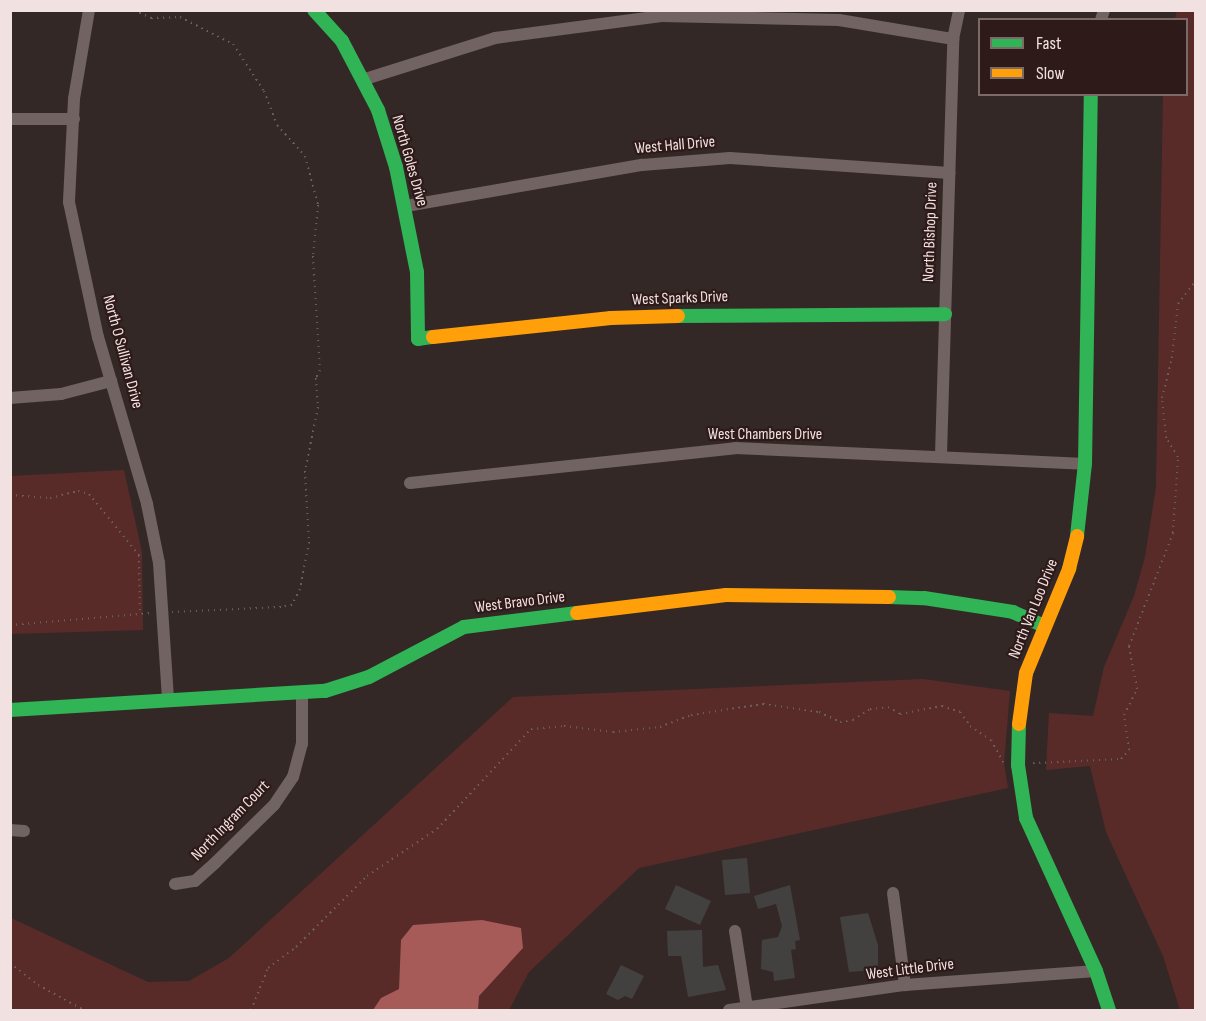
<!DOCTYPE html>
<style>
body{margin:0}
#map{position:relative;width:1206px;height:1021px;overflow:hidden;background:#342827;font-family:"Sofia Sans Condensed",sans-serif}
div>[style]{position:absolute}
[style*='--x']{left:calc(var(--x)*1px);top:calc(var(--y)*1px);width:calc(var(--w)*1px);rotate:calc(var(--a)*1deg)}
.green>*{inset:0;background:#582b29}
.water>*{inset:0;background:#a65b58}
.building>*{inset:0;background:#424140}
.path>*{height:2px;margin-top:-1px;transform-origin:0;background:repeating-linear-gradient(90deg,#6a5f5e 0 1.5px,transparent 0 6px)}
.street>*{height:12px;margin:-6px;padding:0 6px;transform-origin:6px;border-radius:6px;background:#706362}
.fast>*{height:14px;margin:-7px;padding:0 7px;transform-origin:7px;border-radius:7px;background:#30b455}
.slow>*{height:14px;margin:-7px;padding:0 7px;transform-origin:7px;border-radius:7px;background:#ff9f0a}
span{translate:-50% -50%;white-space:nowrap;text-align:center;line-height:1.15;-webkit-text-stroke:4.5px #2e1a18;paint-order:stroke}
.street-label{font-size:16px;color:#f1e2e1}
.frame{position:absolute;inset:0;border:12px solid #f1e2e1;pointer-events:none}
.legend{position:absolute;left:978px;top:18px;width:210px;height:78px;box-sizing:border-box;background:#2e1a18;border:2px solid #7c6a68;margin:0;padding:8px 10px;list-style:none;font-size:18px;color:#f1e2e1}
.legend li{display:flex;align-items:center;gap:12px;height:30px}
.legend b{width:30px;border:2px solid #7c6a68}
</style>
<div id="map">
<div class="green">
<i style="clip-path:polygon(1177px 11px,1196px 11px,1195px 1010px,1180px 1010px,1163px 956px,1106px 832px,1090px 766px,1046px 770px,1049px 713px,1093px 716px,1104px 667px,1134px 596px,1145px 557px,1156px 487px,1163px 95px,1186px 94px,1186px 20px,1175px 19px)"></i>
<i style="clip-path:polygon(124px 470px,142px 552px,143px 630px,11px 634px,11px 476px)"></i>
<i style="clip-path:polygon(923px 679px,1010px 691px,1004px 763px,1008px 788px,639px 868px,529px 972px,509px 1010px,11px 1010px,11px 918px,148px 982px,189px 981px,229px 958px,513px 697px)"></i>
</div>
<div class="water">
<i style="clip-path:polygon(482px 920px,521px 928px,523px 948px,479px 996px,478px 1010px,373px 1010px,381px 998px,399px 989px,401px 940px,413px 925px)"></i>
</div>
<div class="building">
<i style="clip-path:polygon(747px 858px,750px 893px,725px 895px,722px 860px)"></i>
<i style="clip-path:polygon(676px 885px,711px 901px,700px 925px,665px 909px)"></i>
<i style="clip-path:polygon(790px 885px,800px 940px,795px 941px,796px 949px,791px 950px,795px 978px,774px 981px,773px 972px,761px 969px,762px 940px,778px 937px,782px 926px,776px 904px,758px 909px,754px 896px)"></i>
<i style="clip-path:polygon(868px 913px,878px 945px,878px 964px,876px 970px,849px 972px,840px 917px)"></i>
<i style="clip-path:polygon(702px 930px,703px 967px,718px 965px,726px 990px,688px 997px,681px 956px,668px 956px,667px 931px)"></i>
<i style="clip-path:polygon(621px 965px,644px 976px,632px 999px,625px 996px,618px 1000px,606px 994px)"></i>
</div>
<div class="path">
<i style="--x:134;--y:10;--w:19;--a:25"></i>
<i style="--x:151;--y:18;--w:29;--a:-2"></i>
<i style="--x:180;--y:17;--w:59;--a:27"></i>
<i style="--x:233;--y:44;--w:56;--a:56.6"></i>
<i style="--x:264;--y:91;--w:36;--a:69"></i>
<i style="--x:277;--y:125;--w:42;--a:47.9"></i>
<i style="--x:305;--y:156;--w:51;--a:75.1"></i>
<i style="--x:318;--y:205;--w:51;--a:95.6"></i>
<i style="--x:313;--y:256;--w:114;--a:86.5"></i>
<i style="--x:320;--y:370;--w:9;--a:117"></i>
<i style="--x:316;--y:378;--w:29;--a:86"></i>
<i style="--x:318;--y:407;--w:65;--a:101.5"></i>
<i style="--x:305;--y:471;--w:71;--a:86.8"></i>
<i style="--x:309;--y:542;--w:48;--a:100.8"></i>
<i style="--x:300;--y:589;--w:18;--a:117"></i>
<i style="--x:292;--y:605;--w:11;--a:170"></i>
<i style="--x:281;--y:607;--w:109;--a:177.4"></i>
<i style="--x:10;--y:495;--w:40;--a:4.3"></i>
<i style="--x:50;--y:498;--w:29;--a:-14"></i>
<i style="--x:78;--y:491;--w:11;--a:15"></i>
<i style="--x:89;--y:494;--w:79;--a:50.7"></i>
<i style="--x:139;--y:555;--w:59;--a:89"></i>
<i style="--x:10;--y:625;--w:143;--a:-4.8"></i>
<i style="--x:1033;--y:763;--w:88;--a:-2.6"></i>
<i style="--x:1121;--y:759;--w:12;--a:-48"></i>
<i style="--x:1129;--y:750;--w:35;--a:-98"></i>
<i style="--x:1124;--y:715;--w:29;--a:-63"></i>
<i style="--x:1137;--y:689;--w:44;--a:-100.5"></i>
<i style="--x:1129;--y:646;--w:121;--a:-68.7"></i>
<i style="--x:1173;--y:533;--w:76;--a:-86.2"></i>
<i style="--x:1178;--y:457;--w:22;--a:-122"></i>
<i style="--x:1166;--y:438;--w:40;--a:-95.7"></i>
<i style="--x:1162;--y:398;--w:41;--a:-76"></i>
<i style="--x:1172;--y:358;--w:54;--a:-83.7"></i>
<i style="--x:1178;--y:304;--w:30;--a:-53"></i>
<i style="--x:10;--y:963;--w:36;--a:38"></i>
<i style="--x:38;--y:985;--w:52;--a:28.5"></i>
<i style="--x:251;--y:1010;--w:45;--a:-68"></i>
<i style="--x:268;--y:968;--w:35;--a:-37"></i>
<i style="--x:296;--y:947;--w:100;--a:-45"></i>
<i style="--x:367;--y:876;--w:84;--a:-33.9"></i>
<i style="--x:437;--y:829;--w:137;--a:-46.8"></i>
<i style="--x:531;--y:729;--w:33;--a:-5"></i>
<i style="--x:564;--y:726;--w:49;--a:7"></i>
<i style="--x:613;--y:732;--w:47;--a:-6.1"></i>
<i style="--x:660;--y:727;--w:33;--a:-21"></i>
<i style="--x:691;--y:715;--w:73;--a:-8.7"></i>
<i style="--x:763;--y:704;--w:57;--a:8.1"></i>
<i style="--x:819;--y:712;--w:23;--a:25"></i>
<i style="--x:840;--y:722;--w:13;--a:-9"></i>
<i style="--x:853;--y:720;--w:20;--a:-33"></i>
<i style="--x:870;--y:709;--w:18;--a:-6"></i>
<i style="--x:888;--y:707;--w:14;--a:30"></i>
<i style="--x:900;--y:714;--w:43;--a:-10.8"></i>
<i style="--x:942;--y:706;--w:19;--a:18"></i>
<i style="--x:960;--y:712;--w:17;--a:54"></i>
<i style="--x:970;--y:726;--w:25;--a:34"></i>
<i style="--x:991;--y:740;--w:26;--a:61"></i>
</div>
<div class="street">
<i style="--x:89;--y:10;--w:90;--a:99.6"></i>
<i style="--x:74;--y:99;--w:103;--a:92.8"></i>
<i style="--x:69;--y:202;--w:138;--a:77.9"></i>
<i style="--x:98;--y:337;--w:174;--a:73.6"></i>
<i style="--x:147;--y:504;--w:60;--a:78.5"></i>
<i style="--x:159;--y:563;--w:137;--a:86.2"></i>
<i style="--x:1101;--y:20;--w:10;--a:-73"></i>
<i style="--x:362;--y:80;--w:139;--a:-17.5"></i>
<i style="--x:495;--y:38;--w:168;--a:-7.5"></i>
<i style="--x:662;--y:16;--w:177;--a:1.3"></i>
<i style="--x:839;--y:20;--w:116;--a:9.5"></i>
<i style="--x:10;--y:119;--w:64;--a:0"></i>
<i style="--x:406;--y:206;--w:240;--a:-9.9"></i>
<i style="--x:642;--y:165;--w:88;--a:-4.5"></i>
<i style="--x:730;--y:158;--w:220;--a:3.9"></i>
<i style="--x:10;--y:398;--w:51;--a:-4.5"></i>
<i style="--x:61;--y:394;--w:52;--a:-14.6"></i>
<i style="--x:941;--y:455;--w:416;--a:-88.3"></i>
<i style="--x:953;--y:39;--w:30;--a:-78"></i>
<i style="--x:410;--y:483;--w:327;--a:-6.1"></i>
<i style="--x:735;--y:448;--w:350;--a:2.6"></i>
<i style="--x:10;--y:830;--w:14;--a:4"></i>
<i style="--x:175;--y:884;--w:20;--a:-9"></i>
<i style="--x:195;--y:881;--w:27;--a:-42"></i>
<i style="--x:215;--y:863;--w:83;--a:-44.5"></i>
<i style="--x:274;--y:805;--w:34;--a:-56"></i>
<i style="--x:293;--y:777;--w:34;--a:-75"></i>
<i style="--x:302;--y:744;--w:51;--a:-90"></i>
<i style="--x:893;--y:893;--w:93;--a:82.6"></i>
<i style="--x:735;--y:931;--w:78;--a:81.1"></i>
<i style="--x:729;--y:1010;--w:178;--a:-8.1"></i>
<i style="--x:905;--y:985;--w:192;--a:-4.2"></i>
</div>
<div class="fast">
<i style="--x:314;--y:10;--w:42;--a:47.9"></i>
<i style="--x:342;--y:41;--w:78;--a:62.4"></i>
<i style="--x:378;--y:110;--w:60;--a:72.5"></i>
<i style="--x:396;--y:167;--w:107;--a:78.7"></i>
<i style="--x:417;--y:272;--w:67;--a:89.1"></i>
<i style="--x:418;--y:339;--w:15;--a:-8"></i>
<i style="--x:678;--y:316;--w:267;--a:-0.4"></i>
<i style="--x:1077;--y:536;--w:72;--a:-83.7"></i>
<i style="--x:1085;--y:464;--w:370;--a:-89.1"></i>
<i style="--x:889;--y:597;--w:35;--a:2"></i>
<i style="--x:924;--y:598;--w:90;--a:8.9"></i>
<i style="--x:1013;--y:612;--w:34;--a:24"></i>
<i style="--x:10;--y:710;--w:316;--a:-3.5"></i>
<i style="--x:325;--y:691;--w:46;--a:-17.7"></i>
<i style="--x:369;--y:677;--w:107;--a:-27.8"></i>
<i style="--x:464;--y:627;--w:114;--a:-7.1"></i>
<i style="--x:1019;--y:724;--w:41;--a:91.4"></i>
<i style="--x:1018;--y:765;--w:54;--a:81.4"></i>
<i style="--x:1026;--y:818;--w:168;--a:65.4"></i>
<i style="--x:1096;--y:971;--w:41;--a:71.6"></i>
</div>
<div class="slow">
<i style="--x:433;--y:337;--w:179;--a:-6.1"></i>
<i style="--x:611;--y:318;--w:67;--a:-1.7"></i>
<i style="--x:577;--y:613;--w:150;--a:-6.9"></i>
<i style="--x:726;--y:595;--w:163;--a:0.7"></i>
<i style="--x:1019;--y:724;--w:51;--a:-82.2"></i>
<i style="--x:1026;--y:673;--w:113;--a:-67.5"></i>
<i style="--x:1069;--y:569;--w:34;--a:-76"></i>
</div>
<div class="street-label">
<span style="left:675px;top:146px;rotate:-5deg">West Hall Drive</span>
<span style="left:409px;top:161px;rotate:74deg">North Goles Drive</span>
<span style="left:931px;top:232px;rotate:-88deg">North Bishop Drive</span>
<span style="left:680px;top:299px;rotate:-2deg">West Sparks Drive</span>
<span style="left:122px;top:352px;rotate:75deg">North O Sullivan Drive</span>
<span style="left:765px;top:435px">West Chambers Drive</span>
<span style="left:520px;top:603px;rotate:-7deg">West Bravo Drive</span>
<span style="left:1034px;top:609px;rotate:-68deg">North Van Loo Drive</span>
<span style="left:231px;top:821px;rotate:-46deg">North Ingram Court</span>
<span style="left:910px;top:970px;rotate:-7deg">West Little Drive</span>
</div>
<div class="frame"></div>
<ul class="legend">
<li><b style="height:8px;background:#30b455"></b>Fast</li>
<li><b style="height:8px;background:#ff9f0a"></b>Slow</li>
</ul>
</div>
